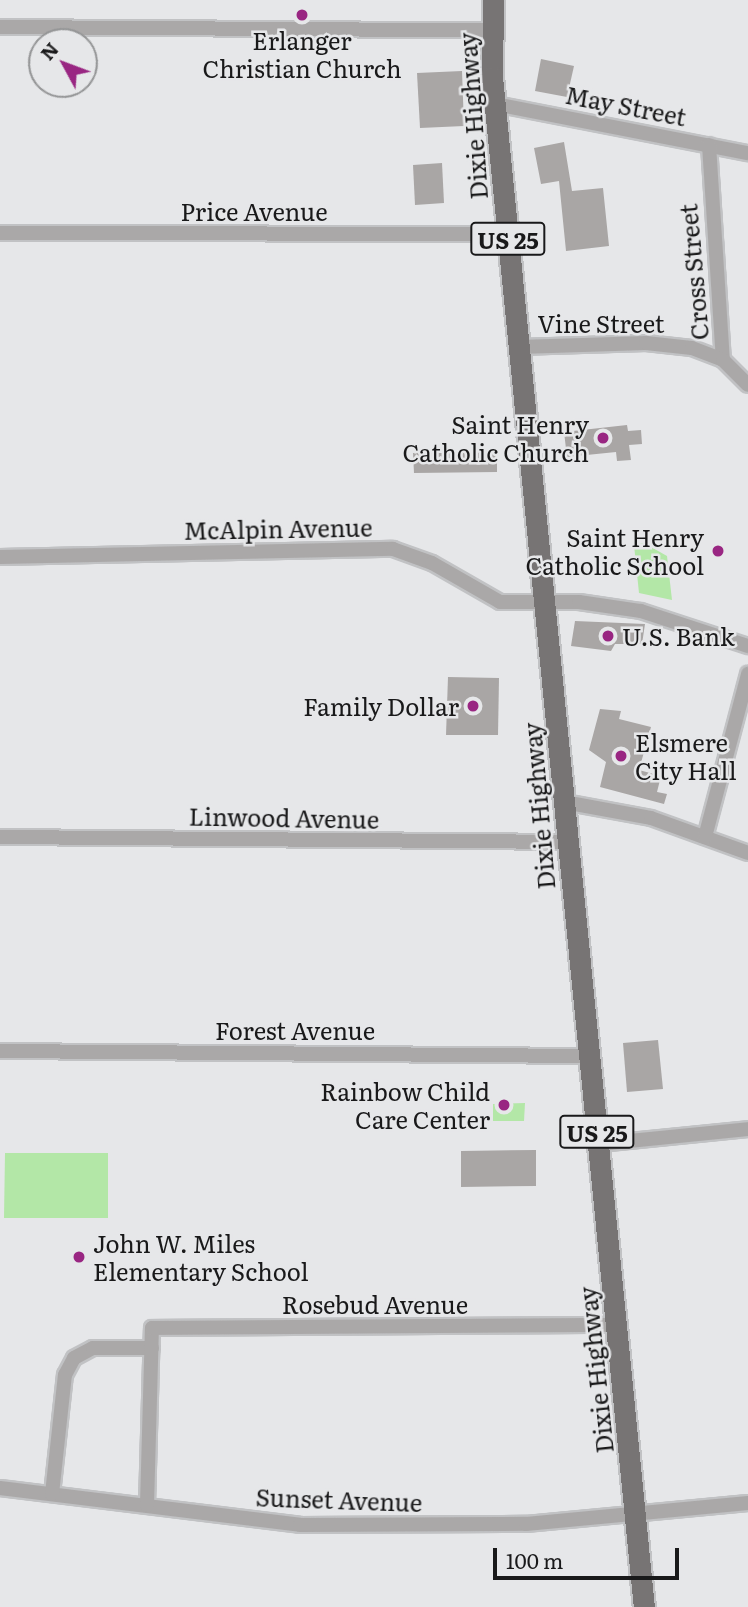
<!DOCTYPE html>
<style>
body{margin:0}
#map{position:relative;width:748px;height:1607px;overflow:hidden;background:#e6e7e9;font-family:Literata,serif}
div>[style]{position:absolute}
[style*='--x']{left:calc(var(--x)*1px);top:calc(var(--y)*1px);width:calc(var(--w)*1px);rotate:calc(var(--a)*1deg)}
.green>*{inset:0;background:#b3e7a7}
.building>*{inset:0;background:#a9a6a5}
.roads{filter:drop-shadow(2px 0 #c1c2c4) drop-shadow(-2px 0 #c1c2c4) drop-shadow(0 2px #c1c2c4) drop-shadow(0 -2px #c1c2c4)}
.street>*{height:14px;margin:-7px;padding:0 7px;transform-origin:7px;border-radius:7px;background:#aaa8a8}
.primary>*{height:21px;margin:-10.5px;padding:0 10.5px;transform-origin:10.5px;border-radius:10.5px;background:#777474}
.dots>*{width:19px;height:19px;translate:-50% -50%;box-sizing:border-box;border:4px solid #e6e7e9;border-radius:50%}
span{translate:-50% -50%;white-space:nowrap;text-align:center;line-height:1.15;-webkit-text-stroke:5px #e6e7e9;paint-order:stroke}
.shield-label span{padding:2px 5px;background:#e6e7e9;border:2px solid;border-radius:5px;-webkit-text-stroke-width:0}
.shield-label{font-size:23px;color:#19191a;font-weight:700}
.poi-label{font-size:24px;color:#19191a}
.right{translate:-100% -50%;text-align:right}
.left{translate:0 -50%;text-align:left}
.street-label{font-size:24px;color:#19191a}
.north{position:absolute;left:28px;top:28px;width:70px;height:70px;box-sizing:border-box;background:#e6e7e9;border:2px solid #949596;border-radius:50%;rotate:311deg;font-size:19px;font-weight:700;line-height:28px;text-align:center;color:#19191a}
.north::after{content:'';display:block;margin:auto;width:24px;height:32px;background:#992682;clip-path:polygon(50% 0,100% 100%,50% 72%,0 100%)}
.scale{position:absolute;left:493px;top:1548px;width:186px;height:32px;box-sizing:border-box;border:4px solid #19191a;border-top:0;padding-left:9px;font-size:21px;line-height:24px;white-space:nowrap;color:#19191a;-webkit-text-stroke:5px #e6e7e9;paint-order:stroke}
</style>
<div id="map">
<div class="green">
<i style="clip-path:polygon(644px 543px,667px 556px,672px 600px,639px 593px,634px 545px)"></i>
<i style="clip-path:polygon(525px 1103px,524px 1121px,493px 1121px,493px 1104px)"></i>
<i style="clip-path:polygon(5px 1153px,108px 1153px,108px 1218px,4px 1218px)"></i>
</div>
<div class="building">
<i style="clip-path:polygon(541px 59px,574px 66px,567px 97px,535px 91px)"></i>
<i style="clip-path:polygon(462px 71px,464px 126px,420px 128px,417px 73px)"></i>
<i style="clip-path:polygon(564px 142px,572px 191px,603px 188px,609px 246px,566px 251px,559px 181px,541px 184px,534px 148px)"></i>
<i style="clip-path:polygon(442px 163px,444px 203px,415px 205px,413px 165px)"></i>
<i style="clip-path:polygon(627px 425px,628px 431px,641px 430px,642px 444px,629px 445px,631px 460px,617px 461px,616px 452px,567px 457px,564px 432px)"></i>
<i style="clip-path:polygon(497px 451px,497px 472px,414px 473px,413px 453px)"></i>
<i style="clip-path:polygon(575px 621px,645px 624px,642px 644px,615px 644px,611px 651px,571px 646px)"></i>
<i style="clip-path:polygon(448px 677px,499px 678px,498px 735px,446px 735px)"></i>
<i style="clip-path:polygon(600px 709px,621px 711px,619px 719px,651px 727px,639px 770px,661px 776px,657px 792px,667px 794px,664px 804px,600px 787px,606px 762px,589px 750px)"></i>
<i style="clip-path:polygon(658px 1040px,663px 1089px,627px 1092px,623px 1043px)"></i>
<i style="clip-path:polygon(536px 1150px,536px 1186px,461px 1187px,461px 1151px)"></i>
</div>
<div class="roads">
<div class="street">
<i style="--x:0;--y:27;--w:491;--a:0.4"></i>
<i style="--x:495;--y:104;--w:258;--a:11"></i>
<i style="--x:709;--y:145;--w:215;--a:86.3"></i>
<i style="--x:0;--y:233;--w:508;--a:0.11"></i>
<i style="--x:519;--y:347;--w:127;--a:-1.8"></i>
<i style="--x:646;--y:343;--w:46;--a:6.2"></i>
<i style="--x:692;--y:348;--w:33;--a:21"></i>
<i style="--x:723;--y:360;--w:35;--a:45"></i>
<i style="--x:0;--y:557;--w:393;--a:-1.2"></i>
<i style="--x:393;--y:549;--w:41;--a:19.7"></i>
<i style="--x:432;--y:563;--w:78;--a:29.8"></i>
<i style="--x:500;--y:602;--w:79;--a:0"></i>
<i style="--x:579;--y:602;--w:63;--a:8.3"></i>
<i style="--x:641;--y:611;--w:113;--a:18.1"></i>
<i style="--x:564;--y:802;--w:88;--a:10.4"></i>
<i style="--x:651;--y:818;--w:103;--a:19.8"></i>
<i style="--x:0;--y:837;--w:568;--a:0.5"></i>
<i style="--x:705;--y:837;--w:169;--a:-75.2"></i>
<i style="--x:0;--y:1051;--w:590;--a:0.49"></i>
<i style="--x:599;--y:1144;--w:150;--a:-5.7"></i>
<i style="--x:0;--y:1488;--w:302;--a:7"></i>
<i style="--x:300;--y:1525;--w:226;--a:-0.3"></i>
<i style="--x:526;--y:1524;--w:223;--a:-5.4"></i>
<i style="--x:52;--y:1494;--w:120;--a:-83.8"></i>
<i style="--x:65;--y:1375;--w:19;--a:-62"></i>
<i style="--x:74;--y:1358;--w:21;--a:-28"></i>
<i style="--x:93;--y:1348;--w:59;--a:0"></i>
<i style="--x:147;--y:1505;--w:177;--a:-88.4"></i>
<i style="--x:152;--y:1328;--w:465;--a:-0.4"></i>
</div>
<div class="primary">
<i style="--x:493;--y:0;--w:77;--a:90.7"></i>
<i style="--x:492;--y:77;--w:1538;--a:84.33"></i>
</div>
</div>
<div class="dots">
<i style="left:302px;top:15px;background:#992682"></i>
<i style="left:603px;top:438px;background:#992682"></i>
<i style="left:718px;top:551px;background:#992682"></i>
<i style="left:608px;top:636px;background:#992682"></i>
<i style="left:473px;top:706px;background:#992682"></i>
<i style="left:621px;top:756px;background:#992682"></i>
<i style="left:504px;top:1105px;background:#992682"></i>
<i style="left:79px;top:1257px;background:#992682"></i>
</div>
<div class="shield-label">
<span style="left:508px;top:239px">US 25</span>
<span style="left:597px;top:1132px">US 25</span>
</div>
<div class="poi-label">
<span style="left:302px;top:54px">Erlanger<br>Christian Church</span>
<span class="right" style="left:589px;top:438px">Saint Henry<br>Catholic Church</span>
<span class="right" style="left:704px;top:551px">Saint Henry<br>Catholic School</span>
<span class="left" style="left:622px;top:636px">U.S. Bank</span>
<span class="right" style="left:459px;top:706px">Family Dollar</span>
<span class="left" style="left:635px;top:756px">Elsmere<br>City Hall</span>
<span class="right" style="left:490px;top:1105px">Rainbow Child<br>Care Center</span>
<span class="left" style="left:93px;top:1257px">John W. Miles<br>Elementary School</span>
</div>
<div class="street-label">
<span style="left:626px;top:105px;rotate:11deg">May Street</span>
<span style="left:472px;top:116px;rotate:-94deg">Dixie Highway</span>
<span style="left:254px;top:211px">Price Avenue</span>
<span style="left:693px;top:272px;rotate:-95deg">Cross Street</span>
<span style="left:601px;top:323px">Vine Street</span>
<span style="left:278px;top:528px;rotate:-1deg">McAlpin Avenue</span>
<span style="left:538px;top:806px;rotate:-95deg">Dixie Highway</span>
<span style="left:284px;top:817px;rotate:1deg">Linwood Avenue</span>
<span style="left:295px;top:1030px">Forest Avenue</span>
<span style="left:375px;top:1304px">Rosebud Avenue</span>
<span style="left:595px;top:1370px;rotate:-96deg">Dixie Highway</span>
<span style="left:339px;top:1499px;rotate:2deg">Sunset Avenue</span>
</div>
<div class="north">N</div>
<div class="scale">100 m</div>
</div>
